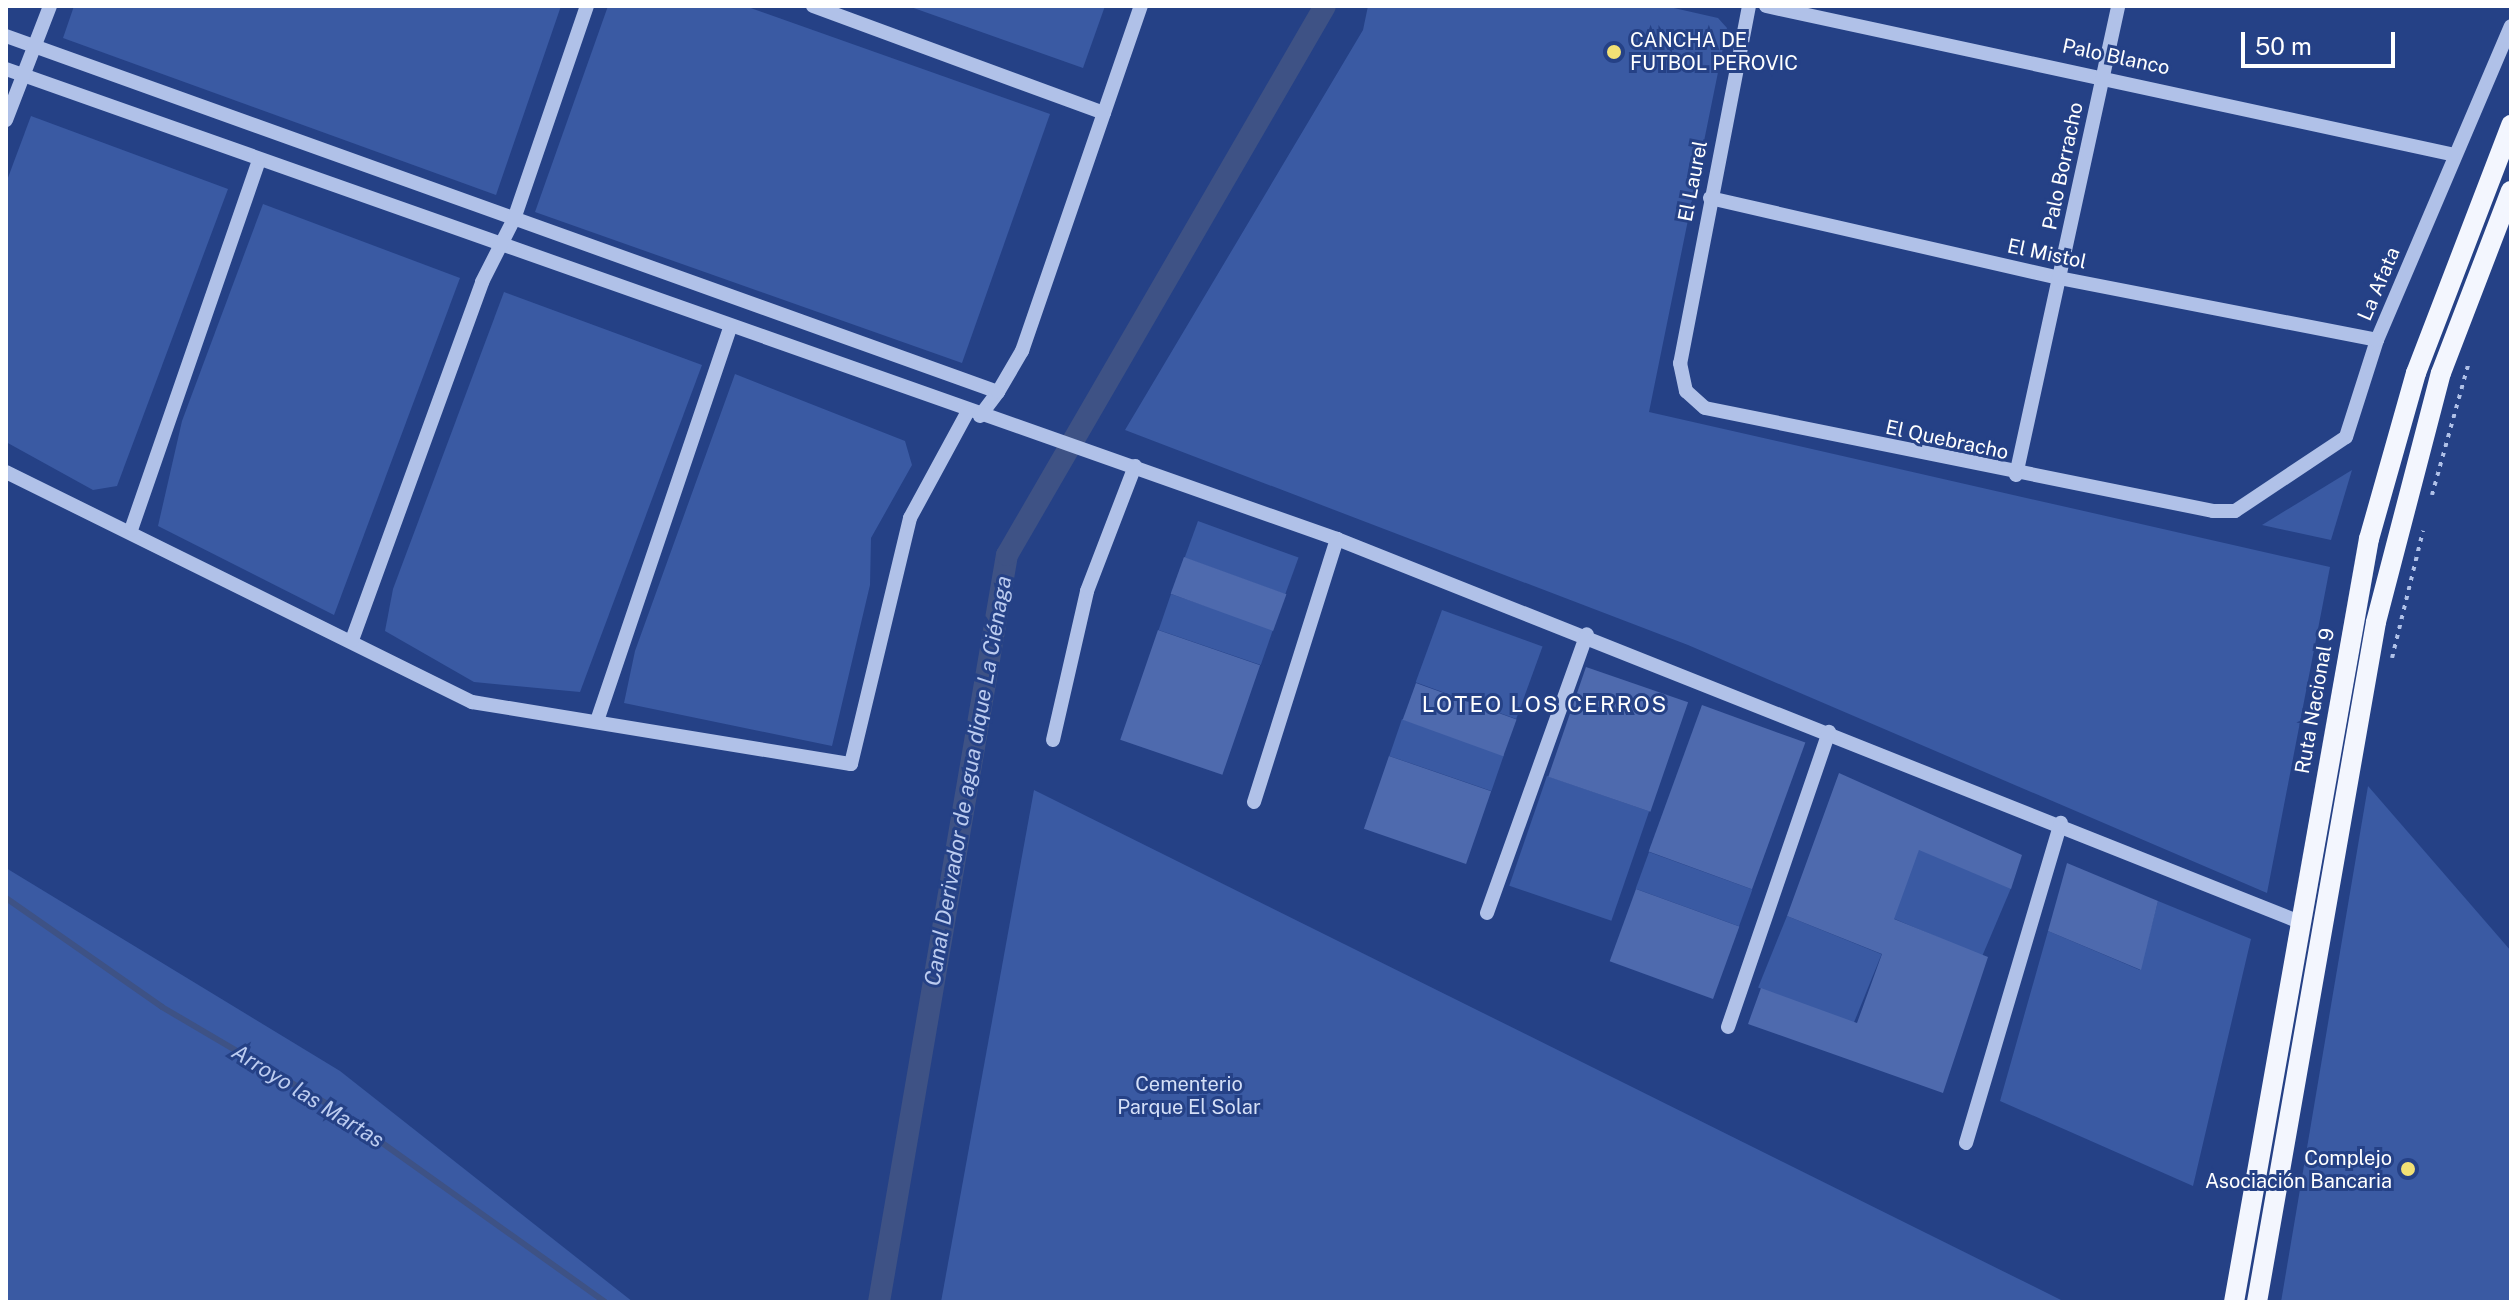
<!DOCTYPE html>
<meta charset="utf-8">
<style>
body{margin:0}
#map{position:relative;width:2517px;height:1308px;overflow:hidden;background:#254186;font-family:"Public Sans",sans-serif}
div>[style]{position:absolute}
[style*='--x']{left:calc(var(--x)*1px);top:calc(var(--y)*1px);width:calc(var(--w)*1px);rotate:calc(var(--a)*1deg)}
.green>*{inset:0;background:#3a5aa3;transform-origin:0 0}
.stream>*{height:6px;margin:-3px;padding:0 3px;transform-origin:3px;border-radius:3px;background:#3e5285}
.canal>*{height:22px;margin:-11px;padding:0 11px;transform-origin:11px;border-radius:11px;background:#3e5285}
.building>*{inset:0;background:#4e6aae;transform-origin:0 0}
.path>*{height:4px;margin-top:-2px;transform-origin:0;background:repeating-linear-gradient(90deg,#b0c1e8 0 4px,transparent 0 10px)}
.minor>*{height:14px;margin:-7px;padding:0 7px;transform-origin:7px;border-radius:7px;background:#b0c1e8}
.major>*{height:20px;margin:-10px;padding:0 10px;transform-origin:10px;border-radius:10px;background:#f3f6fe}
.dots>*{width:22px;height:22px;translate:-50% -50%;box-sizing:border-box;border:4px solid #254186;border-radius:50%}
span{translate:-50% -50%;white-space:nowrap;text-align:center;line-height:1.15;-webkit-text-stroke:6px #254186;paint-order:stroke}
.poi-label{font-size:20px;color:#fff}
.left{translate:0 -50%;text-align:left}
.right{translate:-100% -50%;text-align:right}
.street-label{font-size:20px;color:#fff}
.park-label{font-size:20px;color:#d4dff7}
.neighbourhood-label{font-size:22px;color:#fff;letter-spacing:2px}
.water-label{font-size:22px;color:#bcccf0;font-style:italic}
.frame{position:absolute;inset:0;border:8px solid #fff;pointer-events:none}
.scale{position:absolute;left:2241px;top:32px;width:154px;height:36px;box-sizing:border-box;border:4px solid #fff;border-top:0;padding-left:10px;font-size:24px;line-height:28px;white-space:nowrap;color:#fff;-webkit-text-stroke:6px #254186;paint-order:stroke}
</style>
<div id="map">
<div class="green">
<i style="clip-path:polygon(74px 6px,561px 6px,496px 195px,63px 38px)"></i>
<i style="clip-path:polygon(608px 6px,745px 6px,1050px 114px,962px 363px,535px 212px)"></i>
<i style="clip-path:polygon(908px 6px,1105px 6px,1083px 68px)"></i>
<i style="clip-path:polygon(1368px 6px,1665px 6px,1718px 18px,1727px 28px,1649px 412px,2330px 567px,2267px 893px,1688px 645px,1125px 430px,1363px 30px)"></i>
<i style="clip-path:polygon(31px 116px,228px 189px,117px 486px,93px 490px,6px 442px,6px 183px)"></i>
<i style="clip-path:polygon(263px 204px,460px 278px,334px 615px,158px 526px,182px 421px)"></i>
<i style="clip-path:polygon(504px 292px,702px 365px,580px 692px,474px 682px,385px 631px,393px 589px)"></i>
<i style="clip-path:polygon(735px 374px,905px 441px,912px 465px,871px 538px,870px 585px,832px 746px,624px 703px,635px 651px)"></i>
<i style="clip-path:polygon(2352px 470px,2331px 540px,2262px 525px)"></i>
<i style="left:1198px;top:521px;width:107px;height:39px;rotate:20deg"></i>
<i style="left:1171px;top:594px;width:108px;height:38px;rotate:19deg"></i>
<i style="left:1442px;top:610px;width:107px;height:77px;rotate:20deg"></i>
<i style="left:1402px;top:719px;width:108px;height:39px;rotate:19deg"></i>
<i style="left:1547px;top:776px;width:108px;height:116px;rotate:19deg"></i>
<i style="clip-path:polygon(2368px 786px,2511px 951px,2511px 1302px,2281px 1302px)"></i>
<i style="clip-path:polygon(1034px 790px,2065px 1302px,941px 1302px)"></i>
<i style="left:1919px;top:849px;width:100px;height:74px;rotate:23deg"></i>
<i style="left:1649px;top:852px;width:110px;height:39px;rotate:20deg"></i>
<i style="clip-path:polygon(6px 868px,340px 1071px,633px 1302px,6px 1302px)"></i>
<i style="clip-path:polygon(2158px 901px,2251px 939px,2193px 1186px,2000px 1101px,2048px 931px,2140px 970px)"></i>
<i style="left:1787px;top:916px;width:102px;height:77px;rotate:22deg"></i>
</div>
<div class="stream">
<i style="--x:6;--y:898;--w:190;--a:34.9"></i>
<i style="--x:162;--y:1007;--w:194;--a:30.4"></i>
<i style="--x:329;--y:1105;--w:339;--a:35.5"></i>
</div>
<div class="canal">
<i style="--x:879;--y:1302;--w:758;--a:-80.28"></i>
<i style="--x:1007;--y:555;--w:634;--a:-59.92"></i>
</div>
<div class="building">
<i style="left:1184px;top:557px;width:109px;height:39px;rotate:20deg"></i>
<i style="left:1158px;top:630px;width:108px;height:116px;rotate:19deg"></i>
<i style="left:1586px;top:667px;width:108px;height:116px;rotate:19deg"></i>
<i style="left:1416px;top:683px;width:107px;height:39px;rotate:20deg"></i>
<i style="left:1702px;top:705px;width:110px;height:156px;rotate:20deg"></i>
<i style="left:1389px;top:756px;width:108px;height:77px;rotate:19deg"></i>
<i style="clip-path:polygon(1839px 773px,2022px 855px,2011px 889px,1919px 850px,1894px 919px,1988px 957px,1943px 1093px,1748px 1024px,1761px 988px,1857px 1023px,1882px 954px,1787px 916px)"></i>
<i style="clip-path:polygon(2067px 863px,2158px 901px,2141px 970px,2048px 931px)"></i>
<i style="left:1636px;top:889px;width:110px;height:77px;rotate:20deg"></i>
</div>
<div class="path">
<i style="--x:2432;--y:495;--w:135;--a:-74.5"></i>
<i style="--x:2392;--y:658;--w:131;--a:-76.3"></i>
</div>
<div class="minor">
<i style="--x:813;--y:6;--w:310;--a:20.2"></i>
<i style="--x:1749;--y:6;--w:364;--a:100.9"></i>
<i style="--x:1680;--y:363;--w:29;--a:78"></i>
<i style="--x:1686;--y:391;--w:25;--a:42"></i>
<i style="--x:1705;--y:408;--w:518;--a:11.46"></i>
<i style="--x:2213;--y:511;--w:22;--a:0"></i>
<i style="--x:2235;--y:511;--w:133;--a:-33.7"></i>
<i style="--x:2346;--y:437;--w:102;--a:-72.3"></i>
<i style="--x:2377;--y:340;--w:341;--a:-66.9"></i>
<i style="--x:1766;--y:6;--w:705;--a:12.2"></i>
<i style="--x:6;--y:36;--w:1054;--a:19.74"></i>
<i style="--x:998;--y:392;--w:30;--a:127"></i>
<i style="--x:6;--y:69;--w:1412;--a:19.45"></i>
<i style="--x:1337;--y:539;--w:1036;--a:21.69"></i>
<i style="--x:6;--y:120;--w:122;--a:-68.9"></i>
<i style="--x:1710;--y:198;--w:358;--a:12.9"></i>
<i style="--x:2059;--y:278;--w:324;--a:11"></i>
<i style="--x:998;--y:392;--w:48;--a:-59.7"></i>
<i style="--x:1022;--y:351;--w:365;--a:-71"></i>
<i style="--x:6;--y:472;--w:520;--a:26.27"></i>
<i style="--x:472;--y:702;--w:384;--a:9.3"></i>
<i style="--x:851;--y:764;--w:253;--a:-76.5"></i>
<i style="--x:910;--y:518;--w:122;--a:-61.5"></i>
<i style="--x:2016;--y:475;--w:480;--a:-77.7"></i>
<i style="--x:131;--y:530;--w:392;--a:-70.9"></i>
<i style="--x:352;--y:640;--w:381;--a:-70"></i>
<i style="--x:482;--y:282;--w:71;--a:-63.1"></i>
<i style="--x:514;--y:219;--w:225;--a:-71.1"></i>
<i style="--x:598;--y:718;--w:413;--a:-71.3"></i>
<i style="--x:1053;--y:740;--w:153;--a:-77.1"></i>
<i style="--x:1087;--y:591;--w:134;--a:-69"></i>
<i style="--x:1254;--y:802;--w:276;--a:-72.5"></i>
<i style="--x:1487;--y:913;--w:296;--a:-70.3"></i>
<i style="--x:1728;--y:1027;--w:312;--a:-71.1"></i>
<i style="--x:1966;--y:1143;--w:334;--a:-73.5"></i>
</div>
<div class="major">
<i style="--x:2234;--y:1302;--w:775;--a:-79.97"></i>
<i style="--x:2369;--y:539;--w:173;--a:-74.2"></i>
<i style="--x:2416;--y:373;--w:266;--a:-69"></i>
<i style="--x:2257;--y:1302;--w:690;--a:-80.07"></i>
<i style="--x:2376;--y:622;--w:257;--a:-75.4"></i>
<i style="--x:2441;--y:373;--w:195;--a:-69"></i>
</div>
<div class="dots">
<i style="left:1614px;top:52px;background:#f2e175"></i>
<i style="left:2408px;top:1169px;background:#f2e175"></i>
</div>
<div class="poi-label">
<span class="left" style="left:1630px;top:52px">CANCHA DE<br>FUTBOL PEROVIC</span>
<span class="right" style="left:2392px;top:1170px">Complejo<br>Asociación Bancaria</span>
</div>
<div class="street-label">
<span style="left:2116px;top:57px;rotate:12deg">Palo Blanco</span>
<span style="left:2063px;top:166px;rotate:-78deg">Palo Borracho</span>
<span style="left:1693px;top:181px;rotate:-79deg">El Laurel</span>
<span style="left:2047px;top:254px;rotate:12deg">El Mistol</span>
<span style="left:2379px;top:284px;rotate:-67deg">La Afata</span>
<span style="left:1947px;top:440px;rotate:12deg">El Quebracho</span>
<span style="left:2315px;top:701px;rotate:-80deg">Ruta Nacional 9</span>
</div>
<div class="park-label">
<span style="left:1189px;top:1096px">Cementerio<br>Parque El Solar</span>
</div>
<div class="neighbourhood-label">
<span style="left:1545px;top:705px">LOTEO LOS CERROS</span>
</div>
<div class="water-label">
<span style="left:968px;top:781px;rotate:-80deg">Canal Derivador de agua dique La Ciénaga</span>
<span style="left:308px;top:1096px;rotate:32deg">Arroyo las Martas</span>
</div>
<div class="frame"></div>
<div class="scale">50 m</div>
</div>
